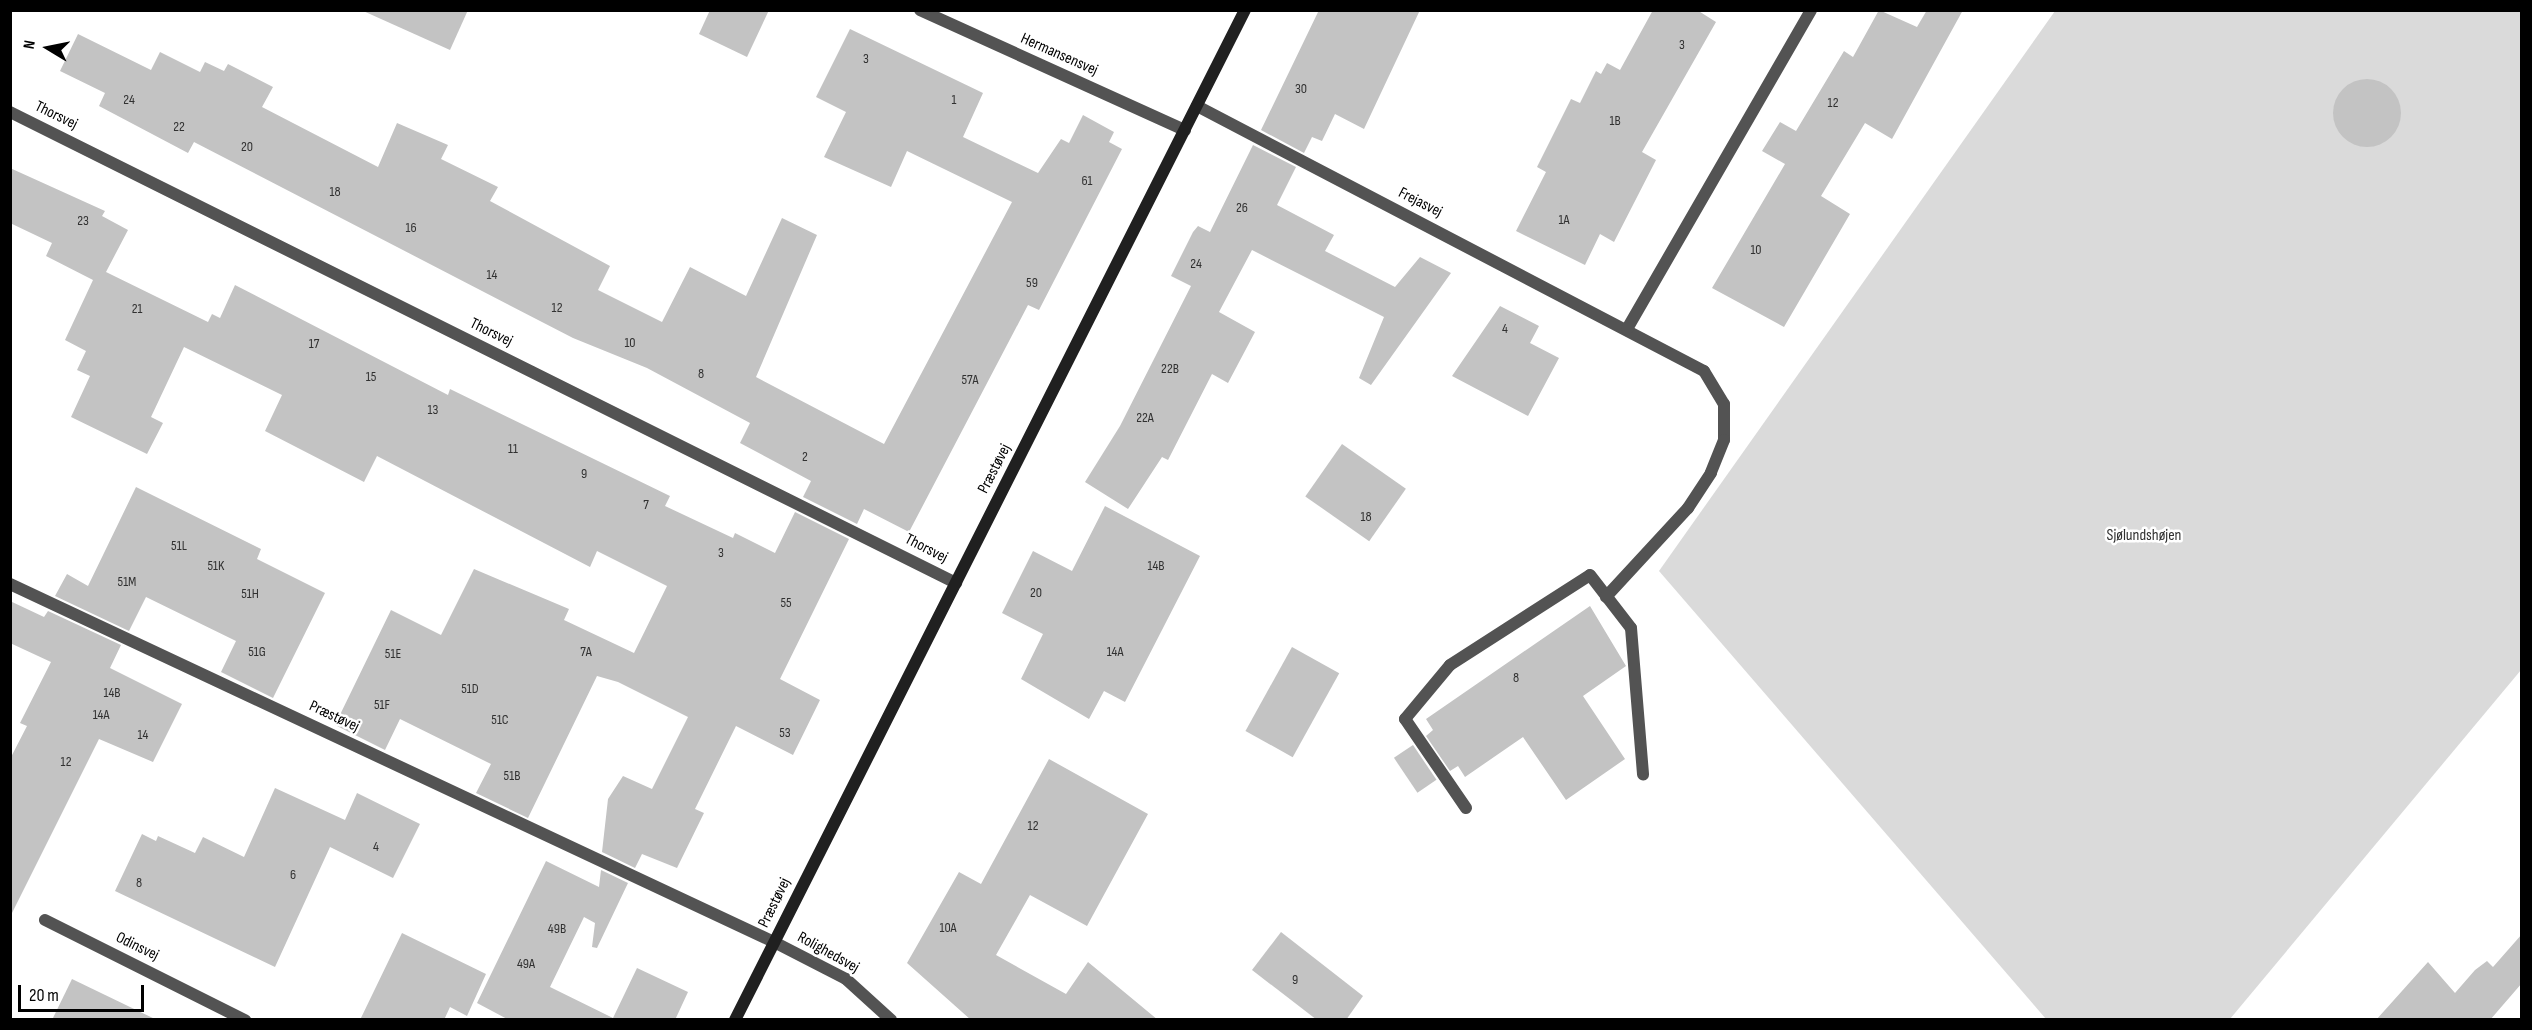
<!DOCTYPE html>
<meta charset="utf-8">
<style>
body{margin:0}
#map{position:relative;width:2532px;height:1030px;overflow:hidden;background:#fff;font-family:"Sofia Sans Condensed",sans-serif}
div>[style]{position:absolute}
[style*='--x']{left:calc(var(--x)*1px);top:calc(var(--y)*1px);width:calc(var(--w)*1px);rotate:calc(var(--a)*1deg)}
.green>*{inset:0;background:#dadada}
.building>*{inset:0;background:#c3c3c3;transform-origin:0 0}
.round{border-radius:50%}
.lane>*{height:12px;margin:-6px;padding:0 6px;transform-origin:6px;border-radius:6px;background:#535353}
.street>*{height:12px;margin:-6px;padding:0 6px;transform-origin:6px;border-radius:6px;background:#535353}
.secondary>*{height:12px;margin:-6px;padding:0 6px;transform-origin:6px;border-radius:6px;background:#202020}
span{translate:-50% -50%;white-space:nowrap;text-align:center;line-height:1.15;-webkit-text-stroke:5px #fff;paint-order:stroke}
.number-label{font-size:14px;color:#313131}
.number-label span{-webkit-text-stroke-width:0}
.street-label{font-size:16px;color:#000}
.park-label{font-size:16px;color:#313131}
.frame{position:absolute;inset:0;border:12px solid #000;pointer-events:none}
.north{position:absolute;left:18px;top:18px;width:60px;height:60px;-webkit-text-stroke:4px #fff;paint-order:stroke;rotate:280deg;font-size:16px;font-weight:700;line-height:24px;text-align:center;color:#000}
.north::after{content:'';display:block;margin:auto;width:21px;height:27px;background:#000;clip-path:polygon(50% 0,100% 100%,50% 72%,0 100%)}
.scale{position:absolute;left:18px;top:985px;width:126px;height:27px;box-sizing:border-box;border:3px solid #000;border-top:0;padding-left:8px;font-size:18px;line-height:21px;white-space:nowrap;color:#000;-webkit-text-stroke:4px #fff;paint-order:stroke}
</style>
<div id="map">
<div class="green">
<i style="clip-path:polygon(2055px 11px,2521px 11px,2521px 670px,2230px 1019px,2046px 1019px,1659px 571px)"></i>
</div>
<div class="building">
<i style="clip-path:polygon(361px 10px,468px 10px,450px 50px)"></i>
<i style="clip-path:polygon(710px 10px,769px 10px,747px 57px,699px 34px)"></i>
<i style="clip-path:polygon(1319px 10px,1420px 10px,1364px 129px,1335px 114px,1322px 141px,1312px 137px,1304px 153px,1261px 130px)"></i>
<i style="clip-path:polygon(1653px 10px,1697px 10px,1716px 22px,1642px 152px,1656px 160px,1614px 242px,1600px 234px,1585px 265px,1516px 231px,1546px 172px,1537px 167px,1571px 99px,1580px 103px,1596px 71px,1601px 74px,1607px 63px,1620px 70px)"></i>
<i style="clip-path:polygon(1879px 10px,1917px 27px,1927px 10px,1963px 10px,1892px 139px,1865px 123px,1821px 196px,1850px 214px,1784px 327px,1712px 288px,1785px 164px,1762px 151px,1780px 122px,1796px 131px,1844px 51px,1853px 57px)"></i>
<i style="clip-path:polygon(850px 29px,983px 93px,963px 137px,1038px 173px,1061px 139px,1069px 143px,1083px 115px,1114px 132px,1109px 142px,1122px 149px,1039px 310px,1028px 305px,909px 532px,864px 509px,857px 524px,803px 497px,811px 481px,740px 443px,750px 423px,647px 368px,573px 338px,194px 142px,188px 153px,99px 106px,105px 93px,60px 71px,78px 34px,151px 70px,160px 52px,200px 72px,205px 62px,224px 71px,228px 64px,273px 87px,262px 107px,378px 167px,397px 123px,448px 145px,441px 159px,498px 187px,490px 201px,610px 266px,598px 290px,662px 322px,690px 267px,746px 296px,782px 218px,817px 235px,756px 377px,884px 444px,1012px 202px,907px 151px,891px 187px,824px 157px,846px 112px,816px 97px)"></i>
<i class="round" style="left:2333px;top:79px;width:68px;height:68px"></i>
<i style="clip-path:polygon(1253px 145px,1296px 167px,1277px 205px,1334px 235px,1325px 251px,1395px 287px,1420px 257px,1451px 273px,1371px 385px,1359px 378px,1384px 317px,1252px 250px,1219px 312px,1255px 332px,1228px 383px,1212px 374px,1168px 460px,1162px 457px,1128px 509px,1085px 482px,1120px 426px,1191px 286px,1171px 276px,1193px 232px,1198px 226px,1210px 232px)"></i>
<i style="clip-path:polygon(10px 168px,105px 211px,102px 216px,128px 230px,106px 272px,208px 322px,212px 314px,220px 318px,235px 285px,448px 395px,450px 389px,670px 496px,665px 506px,733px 538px,735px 533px,775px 553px,795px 512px,849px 539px,780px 679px,820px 700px,793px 755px,736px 726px,695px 809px,704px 813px,677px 868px,642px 854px,635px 868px,602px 852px,608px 799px,623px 776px,652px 789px,688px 717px,618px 682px,597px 676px,528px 818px,476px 793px,491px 764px,400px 719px,385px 750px,335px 725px,391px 610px,441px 635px,474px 569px,569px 609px,564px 620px,634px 653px,667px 586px,597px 551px,590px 567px,377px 456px,364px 482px,265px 431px,282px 395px,184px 347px,151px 417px,163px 423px,147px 454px,71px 417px,90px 376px,77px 370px,86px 351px,65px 340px,93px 280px,46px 256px,52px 243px,10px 223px)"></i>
<i style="clip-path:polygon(1500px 306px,1539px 326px,1530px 343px,1559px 358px,1528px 416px,1452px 376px)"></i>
<i style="left:1342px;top:444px;width:78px;height:64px;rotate:35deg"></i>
<i style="clip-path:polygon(136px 487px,261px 549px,257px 559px,325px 593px,273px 698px,221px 672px,236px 641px,146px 597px,129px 631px,55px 596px,67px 574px,88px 586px)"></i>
<i style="clip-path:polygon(1105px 506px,1200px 556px,1125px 702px,1104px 691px,1089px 719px,1021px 679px,1043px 634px,1002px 613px,1033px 551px,1072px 571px)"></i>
<i style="clip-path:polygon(10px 601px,44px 617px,48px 611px,121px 645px,110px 668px,182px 704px,153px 762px,99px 739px,10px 917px,10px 759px,27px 726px,20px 723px,51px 662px,10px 643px)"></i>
<i style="clip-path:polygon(1590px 606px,1626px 666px,1583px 696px,1625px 759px,1566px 800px,1523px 737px,1465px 777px,1458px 766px,1450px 771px,1426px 736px,1433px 730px,1426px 719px)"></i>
<i style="left:1292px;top:647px;width:54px;height:96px;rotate:29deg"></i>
<i style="left:1413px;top:745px;width:42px;height:23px;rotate:56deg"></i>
<i style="clip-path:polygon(1049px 759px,1148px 814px,1087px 926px,1030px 895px,996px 955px,1066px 994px,1088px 962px,1158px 1020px,971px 1020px,907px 963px,959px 872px,981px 884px)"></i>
<i style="clip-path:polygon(275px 788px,345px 820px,357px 793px,420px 824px,393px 878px,330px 847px,275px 967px,115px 891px,142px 834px,156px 841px,158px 836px,195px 853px,203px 837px,244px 857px)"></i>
<i style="clip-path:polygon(546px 861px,599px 887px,601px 870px,628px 883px,597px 948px,592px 947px,595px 923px,584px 917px,550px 987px,613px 1018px,637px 968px,688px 992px,675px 1020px,509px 1020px,477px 1003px)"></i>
<i style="clip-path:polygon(1281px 932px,1363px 996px,1346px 1020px,1317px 1020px,1252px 970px)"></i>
<i style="clip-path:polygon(402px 933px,486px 974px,467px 1016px,450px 1007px,444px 1020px,360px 1020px)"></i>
<i style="clip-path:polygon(2522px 934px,2522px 983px,2490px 1020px,2376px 1020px,2428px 962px,2455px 993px,2475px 970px,2487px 961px,2493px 967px)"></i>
<i style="clip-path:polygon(72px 979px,157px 1020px,52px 1020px)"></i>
</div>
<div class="lane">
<i style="--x:1466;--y:808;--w:108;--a:-124.4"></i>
<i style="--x:1405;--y:719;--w:70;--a:-50.2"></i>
<i style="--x:1450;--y:665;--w:166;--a:-32.7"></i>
<i style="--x:1590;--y:575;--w:67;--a:52.3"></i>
<i style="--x:1631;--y:628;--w:147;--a:85.3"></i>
</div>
<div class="street">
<i style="--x:920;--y:10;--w:291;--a:24.4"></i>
<i style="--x:1197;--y:106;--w:572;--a:27.6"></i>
<i style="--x:1704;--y:371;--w:39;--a:59"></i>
<i style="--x:1724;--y:404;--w:36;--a:90"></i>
<i style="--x:1724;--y:440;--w:35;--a:112"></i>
<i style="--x:1711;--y:473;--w:42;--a:123.3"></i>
<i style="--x:1688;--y:508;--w:121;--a:132.7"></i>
<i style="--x:10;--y:112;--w:1057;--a:26.47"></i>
<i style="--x:1627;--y:329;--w:368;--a:-60"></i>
<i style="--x:10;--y:584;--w:844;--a:25.11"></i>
<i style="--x:774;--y:942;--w:81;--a:27.2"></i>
<i style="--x:846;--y:979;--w:61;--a:42.3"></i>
<i style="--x:45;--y:920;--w:224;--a:26.6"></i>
</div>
<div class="secondary">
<i style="--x:735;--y:1020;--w:1131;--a:-63.21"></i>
</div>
<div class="number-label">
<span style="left:1682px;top:45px">3</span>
<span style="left:866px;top:59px">3</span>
<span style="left:1301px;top:89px">30</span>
<span style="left:129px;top:100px">24</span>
<span style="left:954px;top:100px">1</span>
<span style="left:1833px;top:103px">12</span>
<span style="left:1615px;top:121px">1B</span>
<span style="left:179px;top:127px">22</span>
<span style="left:247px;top:147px">20</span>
<span style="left:1087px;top:181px">61</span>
<span style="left:335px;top:192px">18</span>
<span style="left:1242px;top:208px">26</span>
<span style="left:1564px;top:220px">1A</span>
<span style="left:83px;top:221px">23</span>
<span style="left:411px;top:228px">16</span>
<span style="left:1756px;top:250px">10</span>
<span style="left:1196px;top:264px">24</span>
<span style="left:492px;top:275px">14</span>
<span style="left:1032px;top:283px">59</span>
<span style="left:557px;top:308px">12</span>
<span style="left:137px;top:309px">21</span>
<span style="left:1505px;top:329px">4</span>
<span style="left:630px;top:343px">10</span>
<span style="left:314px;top:344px">17</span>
<span style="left:1170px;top:369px">22B</span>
<span style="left:701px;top:374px">8</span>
<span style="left:371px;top:377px">15</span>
<span style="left:970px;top:380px">57A</span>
<span style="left:433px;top:410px">13</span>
<span style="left:1145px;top:418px">22A</span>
<span style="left:513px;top:449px">11</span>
<span style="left:805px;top:457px">2</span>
<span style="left:584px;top:474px">9</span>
<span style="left:646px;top:505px">7</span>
<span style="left:1366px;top:517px">18</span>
<span style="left:179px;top:546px">51L</span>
<span style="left:721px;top:553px">3</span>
<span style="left:216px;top:566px">51K</span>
<span style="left:1156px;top:566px">14B</span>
<span style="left:127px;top:582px">51M</span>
<span style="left:1036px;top:593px">20</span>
<span style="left:250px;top:594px">51H</span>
<span style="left:786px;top:603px">55</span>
<span style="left:257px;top:652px">51G</span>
<span style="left:586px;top:652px">7A</span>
<span style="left:1115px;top:652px">14A</span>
<span style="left:393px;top:654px">51E</span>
<span style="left:1516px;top:678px">8</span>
<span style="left:470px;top:689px">51D</span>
<span style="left:112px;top:693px">14B</span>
<span style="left:382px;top:705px">51F</span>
<span style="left:101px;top:715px">14A</span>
<span style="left:500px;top:720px">51C</span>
<span style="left:785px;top:733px">53</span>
<span style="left:143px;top:735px">14</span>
<span style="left:66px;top:762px">12</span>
<span style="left:512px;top:776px">51B</span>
<span style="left:1033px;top:826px">12</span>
<span style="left:376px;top:847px">4</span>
<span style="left:293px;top:875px">6</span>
<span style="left:139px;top:883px">8</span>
<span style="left:948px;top:928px">10A</span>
<span style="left:557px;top:929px">49B</span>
<span style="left:526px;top:964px">49A</span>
<span style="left:1295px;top:980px">9</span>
</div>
<div class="street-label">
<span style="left:1059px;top:55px;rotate:24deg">Hermansensvej</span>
<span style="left:56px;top:116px;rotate:26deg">Thorsvej</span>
<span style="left:1420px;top:203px;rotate:27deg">Frejasvej</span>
<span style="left:491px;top:333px;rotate:26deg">Thorsvej</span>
<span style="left:995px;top:469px;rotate:-63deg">Præstøvej</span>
<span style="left:926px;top:549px;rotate:27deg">Thorsvej</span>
<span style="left:334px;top:717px;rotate:25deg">Præstøvej</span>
<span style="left:775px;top:903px;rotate:-64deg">Præstøvej</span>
<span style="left:137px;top:947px;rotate:26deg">Odinsvej</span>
<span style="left:828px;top:953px;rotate:29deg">Rolighedsvej</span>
</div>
<div class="park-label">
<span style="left:2144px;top:536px">Sjølundshøjen</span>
</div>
<div class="frame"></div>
<div class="north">N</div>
<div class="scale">20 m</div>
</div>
